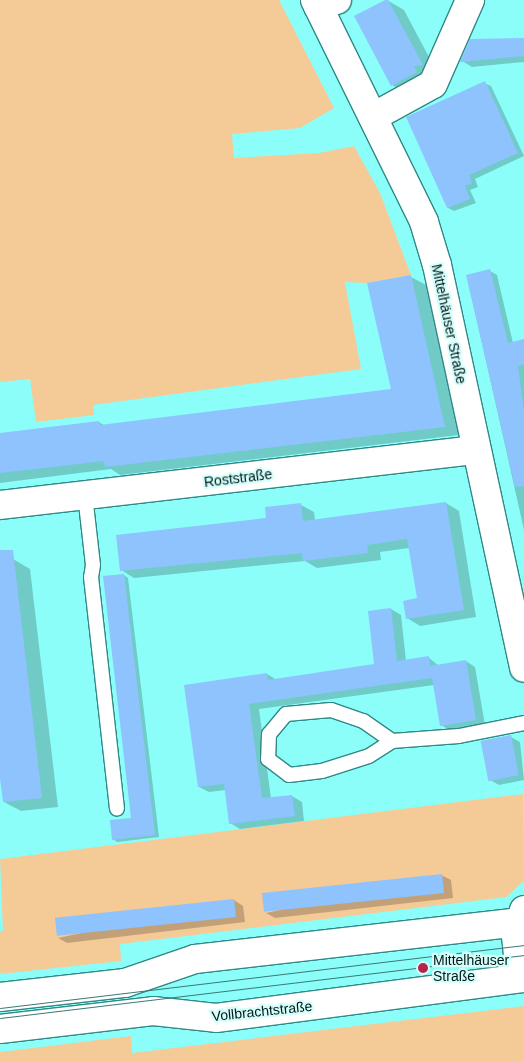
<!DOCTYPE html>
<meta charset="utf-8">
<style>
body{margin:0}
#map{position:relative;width:524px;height:1062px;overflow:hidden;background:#8cfef9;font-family:Helvetica,sans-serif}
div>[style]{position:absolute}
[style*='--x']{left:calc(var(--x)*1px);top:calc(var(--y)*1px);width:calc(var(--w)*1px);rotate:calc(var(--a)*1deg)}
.green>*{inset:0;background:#f4ca97}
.shadow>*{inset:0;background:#0003}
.building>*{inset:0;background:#8ec3fe;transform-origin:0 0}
.roads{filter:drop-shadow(1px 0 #2f8986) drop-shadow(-1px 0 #2f8986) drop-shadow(0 1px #2f8986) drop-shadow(0 -1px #2f8986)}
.service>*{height:14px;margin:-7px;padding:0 7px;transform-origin:7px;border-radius:7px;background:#fff}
.minor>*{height:28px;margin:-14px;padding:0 14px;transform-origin:14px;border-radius:14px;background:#fff}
.secondary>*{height:28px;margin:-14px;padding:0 14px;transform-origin:14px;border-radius:14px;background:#fff}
.tram>*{height:1px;margin:-0.5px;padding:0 0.5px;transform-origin:0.5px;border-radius:0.5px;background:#3b7976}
.dots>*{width:14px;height:14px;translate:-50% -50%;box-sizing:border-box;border:2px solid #d5fefb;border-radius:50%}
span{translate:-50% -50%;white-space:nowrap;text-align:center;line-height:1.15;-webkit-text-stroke:4.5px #d5fefb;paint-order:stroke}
.street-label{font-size:14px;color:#011918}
.poi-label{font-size:14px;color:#011918}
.left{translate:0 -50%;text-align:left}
</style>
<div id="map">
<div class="green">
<i style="clip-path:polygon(0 0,279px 0,334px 108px,300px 128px,232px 134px,234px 158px,319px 153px,354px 146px,380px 193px,411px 275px,367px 283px,345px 282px,361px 369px,93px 405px,94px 415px,36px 422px,30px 379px,0 382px)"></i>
<i style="clip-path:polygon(523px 794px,524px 881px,506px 897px,120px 944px,121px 961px,0 974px,0 931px,3px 931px,0 859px)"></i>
<i style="clip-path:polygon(524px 1006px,524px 1062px,0 1062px,0 1052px,131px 1036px,132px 1053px)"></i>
</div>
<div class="shadow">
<i style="clip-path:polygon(387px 0,404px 10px,438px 74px,408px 94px,392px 85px)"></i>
<i style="clip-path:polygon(524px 39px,524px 62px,472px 67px,462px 61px)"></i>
<i style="clip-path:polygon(484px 83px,491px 86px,524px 156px,475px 179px,478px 187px,470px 190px,476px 203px,454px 211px,448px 208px)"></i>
<i style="clip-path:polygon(490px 271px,497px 275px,513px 343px,524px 341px,524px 530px,467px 276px)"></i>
<i style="clip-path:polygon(411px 277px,426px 285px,459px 435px,120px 475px,111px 469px,0 483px,0 434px,99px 422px,105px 426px,393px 390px)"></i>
<i style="clip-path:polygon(446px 503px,459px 511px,476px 617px,420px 626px,407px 618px,418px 599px,409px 548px,380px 552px,381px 560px,317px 568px,305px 561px,134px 578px,121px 570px,301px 505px,314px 512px,315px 520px)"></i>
<i style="clip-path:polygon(13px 559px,30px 569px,58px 807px,21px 811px,4px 802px,0 766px,0 561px)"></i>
<i style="clip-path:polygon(124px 575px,128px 578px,159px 837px,117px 842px,113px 839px,133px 819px)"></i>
<i style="clip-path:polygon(391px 609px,401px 615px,406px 661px,428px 657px,439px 666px,466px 661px,475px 667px,485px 725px,451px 731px,441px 725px,434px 685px,259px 709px,271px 798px,292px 796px,302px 802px,304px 821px,240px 829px,230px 823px,226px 790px,209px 792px,199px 787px,267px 674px,277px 680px,375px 665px,370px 612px)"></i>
<i style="clip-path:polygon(511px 737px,520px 742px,524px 780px,499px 785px,490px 780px)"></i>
<i style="clip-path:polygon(441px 875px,451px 880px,453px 898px,275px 918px,266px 913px)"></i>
<i style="clip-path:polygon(234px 900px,243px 906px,245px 922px,67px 943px,58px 938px)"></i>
</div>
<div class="building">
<i style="clip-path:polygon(385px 0,388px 0,423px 65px,414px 66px,417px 72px,391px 86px,354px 16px)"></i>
<i style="clip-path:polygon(524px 38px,524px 56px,460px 62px,470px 39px)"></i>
<i style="clip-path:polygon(485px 81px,518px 153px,469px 175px,472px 183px,465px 186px,470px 199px,447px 208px,406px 117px)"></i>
<i style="clip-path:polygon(490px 269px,508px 343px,524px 339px,524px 364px,518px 366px,524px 412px,524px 486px,515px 487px,466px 275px)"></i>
<i style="clip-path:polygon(411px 275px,445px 427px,105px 467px,104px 461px,0 473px,0 433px,99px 421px,100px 425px,391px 389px,367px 283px)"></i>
<i style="clip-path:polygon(446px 502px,464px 610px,406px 619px,403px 601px,417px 598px,407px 539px,367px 545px,368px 553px,320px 559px,303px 561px,302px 553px,120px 571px,116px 535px,266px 518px,265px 507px,301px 503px,303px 521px)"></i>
<i style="clip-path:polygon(0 550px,13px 550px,42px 798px,3px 802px,0 778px)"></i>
<i style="clip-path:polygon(124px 574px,155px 835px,112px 840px,110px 820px,131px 818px,103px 576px)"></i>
<i style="clip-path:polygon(391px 608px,397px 661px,429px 656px,430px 666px,466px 660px,476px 720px,440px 726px,432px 678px,249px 704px,262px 798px,292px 795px,295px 816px,229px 824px,224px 784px,198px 787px,184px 685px,267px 673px,268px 680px,374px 664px,368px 611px)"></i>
<i style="left:511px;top:735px;width:41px;height:31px;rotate:79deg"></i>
<i style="left:442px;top:874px;width:19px;height:181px;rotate:84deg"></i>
<i style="left:234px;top:899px;width:18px;height:180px;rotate:84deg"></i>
</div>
<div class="roads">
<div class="service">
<i style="--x:85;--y:495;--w:70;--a:83.5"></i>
<i style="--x:93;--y:565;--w:12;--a:99"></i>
<i style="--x:91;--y:577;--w:233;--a:83.6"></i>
<i style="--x:392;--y:741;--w:35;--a:-145"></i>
<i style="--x:363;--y:721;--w:34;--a:-161"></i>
<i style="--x:331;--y:710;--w:45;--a:174.9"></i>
<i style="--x:286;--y:714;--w:26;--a:130"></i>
<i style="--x:269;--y:734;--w:25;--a:92"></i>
<i style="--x:268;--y:759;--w:26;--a:37"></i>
<i style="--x:289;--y:775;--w:33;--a:-7"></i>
<i style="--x:322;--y:771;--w:49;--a:-17.7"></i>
<i style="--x:369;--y:756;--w:27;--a:-33"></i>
<i style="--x:392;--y:741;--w:67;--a:-4.3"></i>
<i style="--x:459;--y:736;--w:66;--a:-11.3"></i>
</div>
<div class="minor">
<i style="--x:318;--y:6;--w:20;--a:-18"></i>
<i style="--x:373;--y:117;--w:68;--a:-28.8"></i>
<i style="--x:433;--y:84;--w:92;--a:-66.2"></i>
<i style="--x:0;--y:505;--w:478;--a:-6.6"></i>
<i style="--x:0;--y:997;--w:126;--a:-6.4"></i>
<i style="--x:125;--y:983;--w:74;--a:-18.9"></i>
<i style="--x:195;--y:959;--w:326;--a:-6.5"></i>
<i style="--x:0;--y:1029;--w:154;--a:-6.7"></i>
<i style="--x:153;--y:1011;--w:63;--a:6.3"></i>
<i style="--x:216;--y:1018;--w:311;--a:-7.4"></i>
</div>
<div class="secondary">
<i style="--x:315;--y:0;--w:247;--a:63.8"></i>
<i style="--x:424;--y:222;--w:45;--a:73.2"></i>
<i style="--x:437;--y:265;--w:412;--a:77.8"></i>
<i style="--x:524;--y:910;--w:27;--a:107"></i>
<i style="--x:516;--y:936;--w:20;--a:84"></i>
<i style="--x:518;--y:956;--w:13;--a:63"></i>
</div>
</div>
<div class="tram">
<i style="--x:0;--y:1008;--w:528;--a:-6.86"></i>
<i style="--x:0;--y:1018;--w:528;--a:-6.86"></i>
</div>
<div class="dots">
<i style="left:423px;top:968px;background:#b6244b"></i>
</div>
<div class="street-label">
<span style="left:449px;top:324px;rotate:78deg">Mittelhäuser Straße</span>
<span style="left:238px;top:478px;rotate:-7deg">Roststraße</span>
<span style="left:262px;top:1011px;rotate:-6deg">Vollbrachtstraße</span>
</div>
<div class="poi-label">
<span class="left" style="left:433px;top:968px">Mittelhäuser<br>Straße</span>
</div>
</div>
